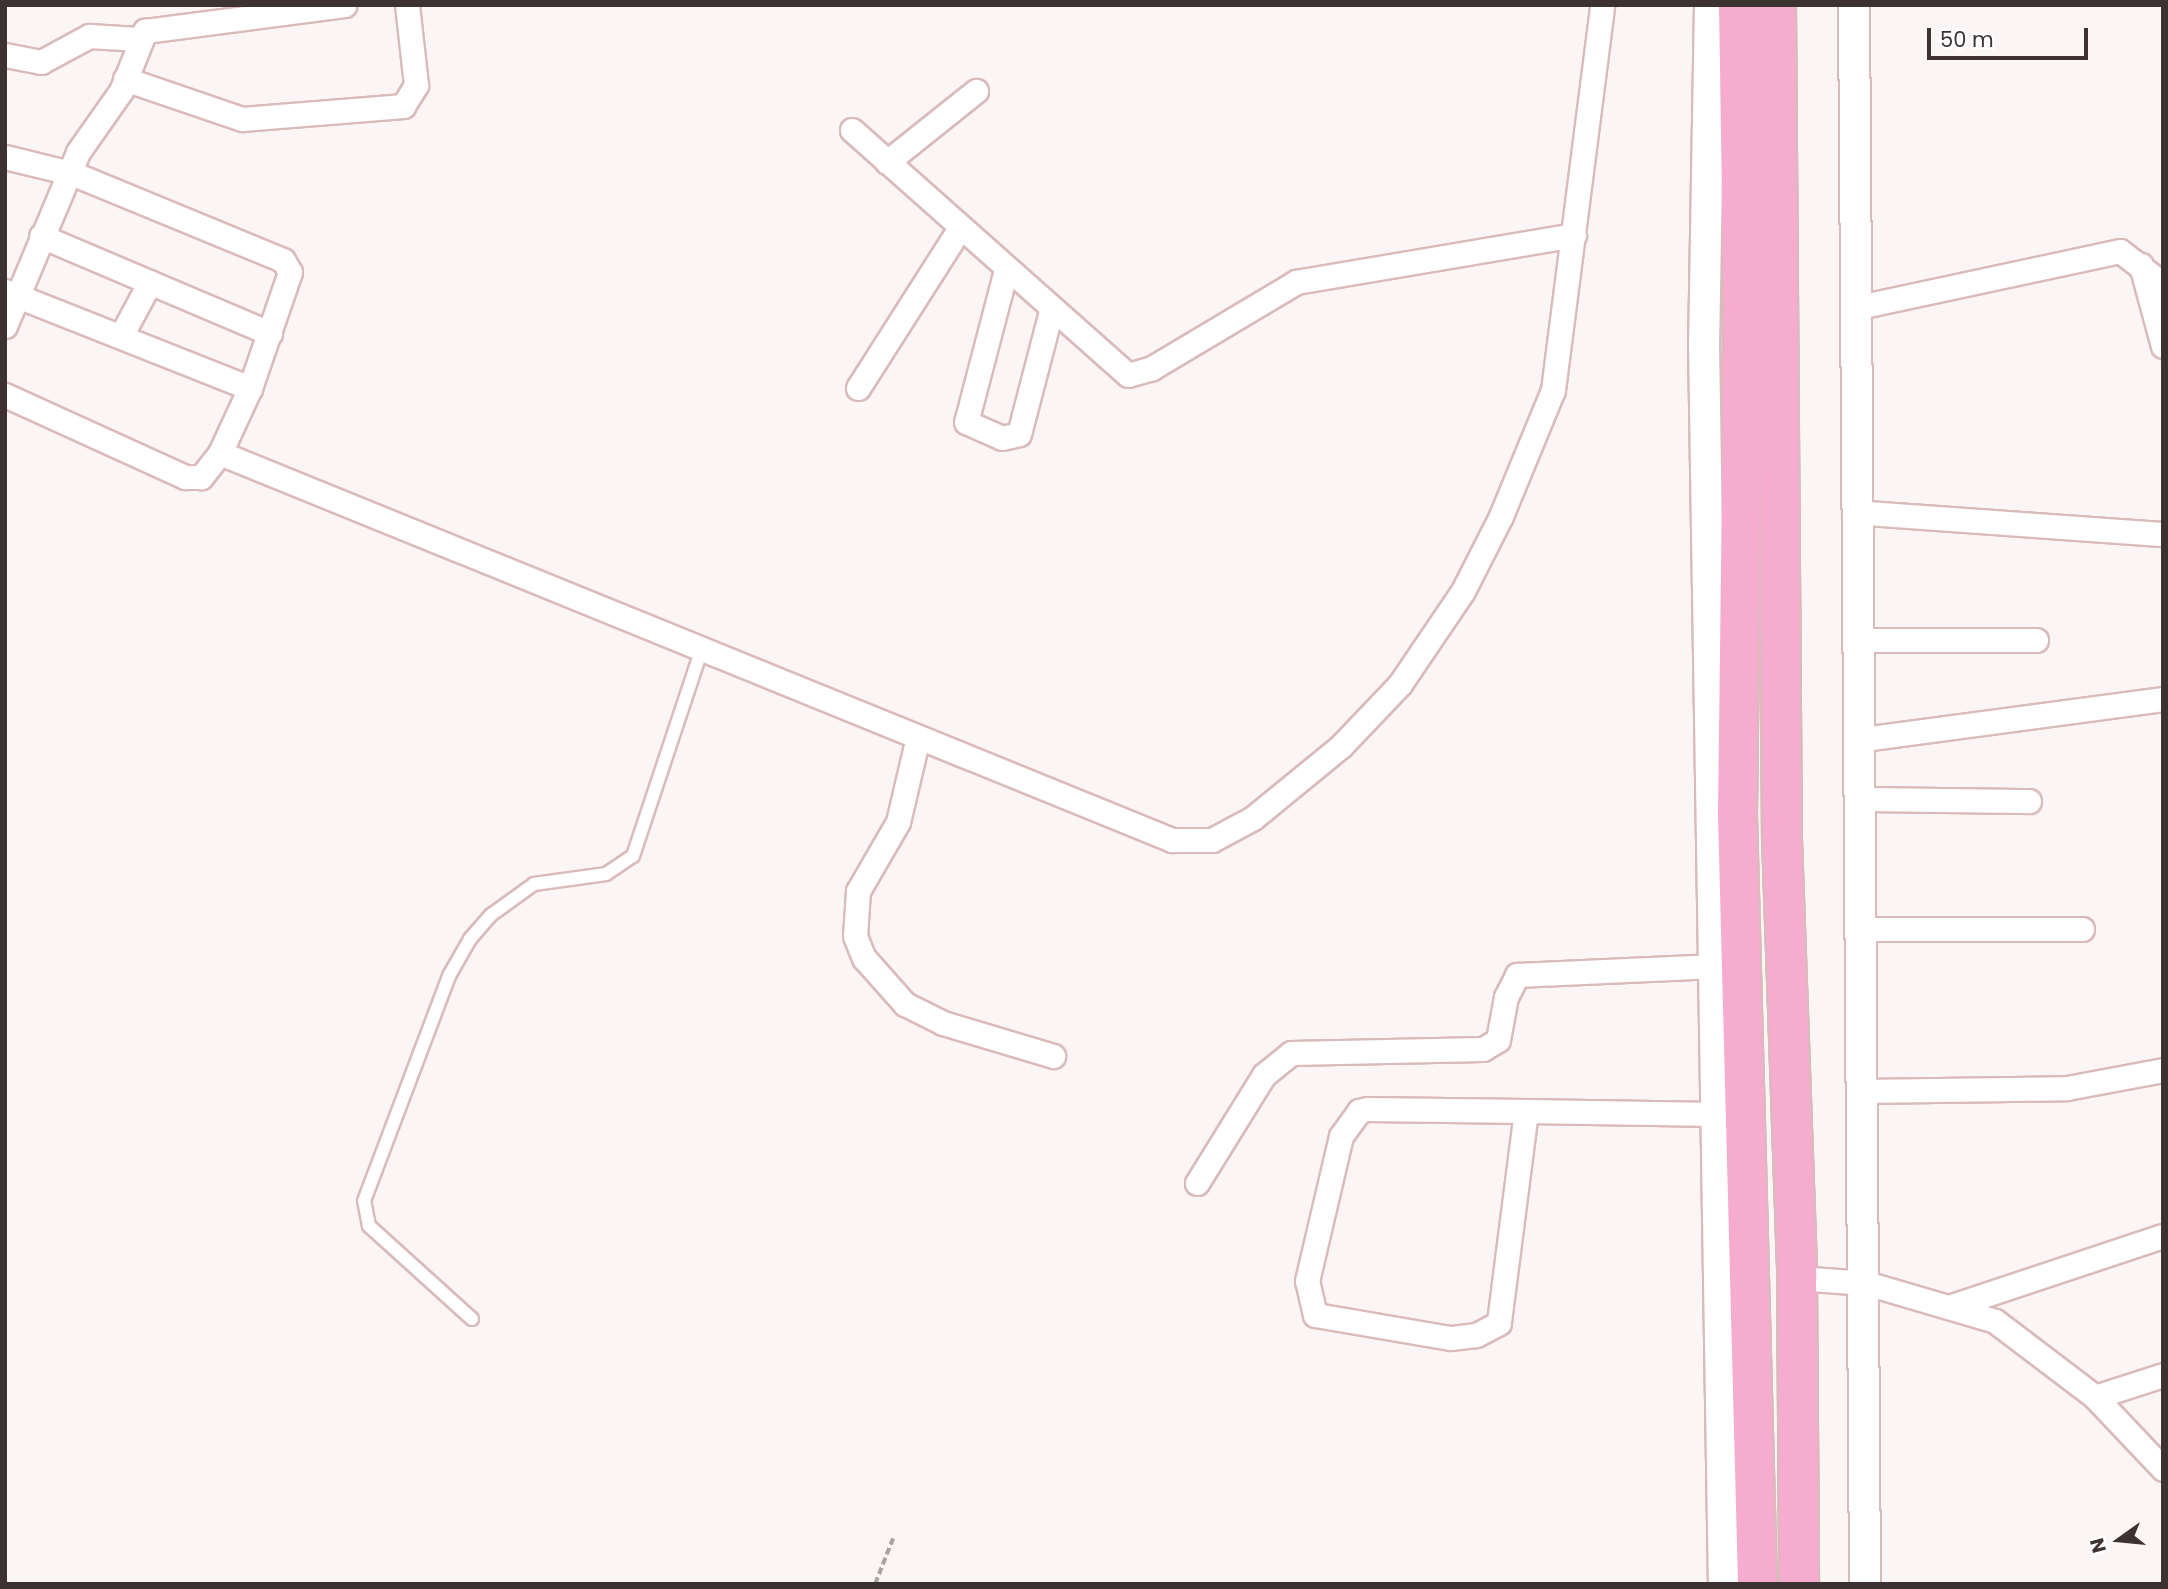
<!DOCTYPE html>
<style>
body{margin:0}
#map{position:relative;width:2168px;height:1589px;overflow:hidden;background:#fcf5f5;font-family:Poppins,sans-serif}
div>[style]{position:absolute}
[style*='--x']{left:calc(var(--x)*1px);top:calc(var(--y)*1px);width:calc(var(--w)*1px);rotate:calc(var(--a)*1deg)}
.path>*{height:3.5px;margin-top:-1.75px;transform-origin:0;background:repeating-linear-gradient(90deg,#aba2a2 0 7px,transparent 0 10.5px)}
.roads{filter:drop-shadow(2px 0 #dabbbb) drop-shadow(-2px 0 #dabbbb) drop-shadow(0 2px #dabbbb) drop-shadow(0 -2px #dabbbb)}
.service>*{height:12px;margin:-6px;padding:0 6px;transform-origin:6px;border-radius:6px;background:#fff}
.minor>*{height:23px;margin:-11.5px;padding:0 11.5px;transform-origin:11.5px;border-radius:11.5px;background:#fff}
.tertiary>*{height:30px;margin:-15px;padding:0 15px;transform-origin:15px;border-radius:15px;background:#fff}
.trunk>*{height:38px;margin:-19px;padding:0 19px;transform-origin:19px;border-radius:19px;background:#f6acce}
span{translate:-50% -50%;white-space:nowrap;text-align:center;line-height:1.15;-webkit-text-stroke:6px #fff;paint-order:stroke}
.frame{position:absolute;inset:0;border:7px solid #3d3131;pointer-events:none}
.north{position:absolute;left:2084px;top:1505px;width:70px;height:70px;-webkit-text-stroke:5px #fff;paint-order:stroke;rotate:255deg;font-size:19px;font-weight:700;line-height:28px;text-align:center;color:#3d3131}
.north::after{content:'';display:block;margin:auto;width:24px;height:32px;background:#3d3131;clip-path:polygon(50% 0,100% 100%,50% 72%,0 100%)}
.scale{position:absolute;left:1927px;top:28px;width:161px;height:32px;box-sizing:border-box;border:4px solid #3d3131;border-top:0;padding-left:9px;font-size:21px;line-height:24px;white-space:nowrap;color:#3d3131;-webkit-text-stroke:5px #fff;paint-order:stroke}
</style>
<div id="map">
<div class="path">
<i style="--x:875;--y:1584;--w:49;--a:-68.6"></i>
</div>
<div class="roads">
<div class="service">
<i style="--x:472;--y:1319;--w:139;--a:-137.9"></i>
<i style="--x:369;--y:1226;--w:25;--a:-101"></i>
<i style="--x:364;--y:1201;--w:241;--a:-69.3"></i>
<i style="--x:449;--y:976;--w:43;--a:-60.4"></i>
<i style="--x:470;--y:939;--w:32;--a:-49"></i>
<i style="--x:491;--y:915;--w:53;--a:-35.8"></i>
<i style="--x:534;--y:884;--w:73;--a:-7.9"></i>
<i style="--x:606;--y:874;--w:32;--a:-34"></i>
<i style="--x:633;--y:856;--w:218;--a:-71.6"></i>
</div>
<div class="minor">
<i style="--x:5;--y:55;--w:37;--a:11"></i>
<i style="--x:41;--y:62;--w:55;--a:-28.4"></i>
<i style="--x:89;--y:36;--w:50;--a:3.4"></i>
<i style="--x:125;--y:79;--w:124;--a:18.9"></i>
<i style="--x:242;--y:119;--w:162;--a:-4.6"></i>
<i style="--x:403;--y:106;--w:25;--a:-58"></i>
<i style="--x:416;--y:85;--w:81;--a:-96.4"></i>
<i style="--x:852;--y:130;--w:369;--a:41.6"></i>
<i style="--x:1128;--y:375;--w:25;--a:-16"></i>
<i style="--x:1152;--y:368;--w:168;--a:-30.8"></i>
<i style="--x:1296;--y:282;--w:282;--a:-9.6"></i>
<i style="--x:5;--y:157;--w:71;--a:13.8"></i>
<i style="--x:74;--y:174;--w:226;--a:22.4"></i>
<i style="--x:283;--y:260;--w:14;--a:60"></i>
<i style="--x:290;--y:272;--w:123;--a:109"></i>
<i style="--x:250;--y:388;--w:72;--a:114.8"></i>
<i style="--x:220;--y:453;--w:31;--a:128"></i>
<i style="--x:201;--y:477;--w:16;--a:180"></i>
<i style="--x:185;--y:477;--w:198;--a:-155.5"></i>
<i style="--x:887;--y:162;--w:114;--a:-38.6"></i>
<i style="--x:41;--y:236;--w:249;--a:23"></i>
<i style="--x:2141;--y:265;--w:84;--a:74.8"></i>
<i style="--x:1006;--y:270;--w:157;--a:104.7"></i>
<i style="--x:966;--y:422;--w:39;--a:24"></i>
<i style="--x:1002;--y:438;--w:17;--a:-13"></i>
<i style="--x:1019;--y:434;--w:127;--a:-75.4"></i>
<i style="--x:5;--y:291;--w:264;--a:21.6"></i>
<i style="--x:1854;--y:308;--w:272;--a:-12.1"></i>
<i style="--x:2120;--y:251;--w:54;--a:37.5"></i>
<i style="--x:5;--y:326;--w:189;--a:-67.2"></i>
<i style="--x:78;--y:152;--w:75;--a:-54.8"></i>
<i style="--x:121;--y:91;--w:65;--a:-68.2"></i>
<i style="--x:145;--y:31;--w:201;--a:-7.4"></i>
<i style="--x:121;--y:336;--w:61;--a:-61.8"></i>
<i style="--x:858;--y:388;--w:190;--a:-57.5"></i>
<i style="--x:220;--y:453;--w:1028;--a:22.12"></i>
<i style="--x:1172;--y:840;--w:40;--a:0"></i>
<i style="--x:1212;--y:840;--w:47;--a:-28.2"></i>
<i style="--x:1253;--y:818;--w:114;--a:-39.3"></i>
<i style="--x:1341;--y:746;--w:86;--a:-46.4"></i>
<i style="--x:1400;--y:684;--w:112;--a:-55.9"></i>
<i style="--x:1463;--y:591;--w:84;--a:-63.1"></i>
<i style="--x:1501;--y:516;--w:136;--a:-67.6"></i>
<i style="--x:1553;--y:390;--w:388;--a:-82.7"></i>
<i style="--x:1854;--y:512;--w:310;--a:4.1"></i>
<i style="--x:1854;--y:640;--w:182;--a:0"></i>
<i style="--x:918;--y:737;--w:87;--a:103.2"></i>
<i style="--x:898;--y:822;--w:80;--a:120.1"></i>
<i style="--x:858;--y:891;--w:45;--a:93.8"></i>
<i style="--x:855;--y:936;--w:24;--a:68"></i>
<i style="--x:864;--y:958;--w:62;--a:48.3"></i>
<i style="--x:905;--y:1004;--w:42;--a:26.6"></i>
<i style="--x:943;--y:1023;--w:115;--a:16.7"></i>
<i style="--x:1856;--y:740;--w:310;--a:-7.6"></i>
<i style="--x:1857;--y:799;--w:172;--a:0.7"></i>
<i style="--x:1859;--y:929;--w:223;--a:0"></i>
<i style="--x:1862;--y:1091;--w:205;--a:-0.8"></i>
<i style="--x:2067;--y:1088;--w:98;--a:-10.6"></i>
<i style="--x:1526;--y:1111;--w:214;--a:97.3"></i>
<i style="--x:1499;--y:1323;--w:26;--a:152"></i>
<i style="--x:1476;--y:1335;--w:26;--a:173"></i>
<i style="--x:1450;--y:1338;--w:137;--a:-170.3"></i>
<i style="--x:1315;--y:1315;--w:35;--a:-103"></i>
<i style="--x:1307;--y:1281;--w:149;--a:-76.8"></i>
<i style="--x:1341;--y:1136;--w:31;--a:-54"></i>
<i style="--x:1359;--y:1111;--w:8;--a:-14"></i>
<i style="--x:1367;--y:1109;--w:159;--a:0.7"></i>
<i style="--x:1526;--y:1111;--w:190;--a:0.9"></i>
<i style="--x:1197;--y:1183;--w:127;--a:-58.2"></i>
<i style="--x:1264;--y:1075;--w:35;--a:-39"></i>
<i style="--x:1291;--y:1053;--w:192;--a:-1.2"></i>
<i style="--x:1483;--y:1049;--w:17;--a:-31"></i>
<i style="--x:1498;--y:1040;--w:44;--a:-79.5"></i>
<i style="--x:1506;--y:997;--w:25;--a:-63"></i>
<i style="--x:1517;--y:975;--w:199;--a:-2.6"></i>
<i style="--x:1797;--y:1278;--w:69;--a:4.1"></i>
<i style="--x:1866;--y:1283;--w:134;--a:16.4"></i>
<i style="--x:1995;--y:1321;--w:126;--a:37.2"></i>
<i style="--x:2095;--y:1397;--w:99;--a:46.6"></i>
<i style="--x:1949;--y:1307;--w:225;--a:-18.4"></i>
<i style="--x:2095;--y:1397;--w:71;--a:-17.9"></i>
</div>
<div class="tertiary">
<i style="--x:1710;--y:5;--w:339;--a:91"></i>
<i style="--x:1704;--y:344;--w:1240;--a:89.08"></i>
<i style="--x:1854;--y:5;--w:1579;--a:89.6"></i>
</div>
<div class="trunk">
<i style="--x:1738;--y:5;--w:320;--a:89.1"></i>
<i style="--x:1743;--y:325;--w:489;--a:90.7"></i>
<i style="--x:1737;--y:814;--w:770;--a:88.51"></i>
<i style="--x:1776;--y:5;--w:834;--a:89.59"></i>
<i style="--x:1782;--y:839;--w:439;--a:88"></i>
<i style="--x:1797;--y:1278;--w:306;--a:89.6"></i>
</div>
</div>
<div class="frame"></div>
<div class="north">N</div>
<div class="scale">50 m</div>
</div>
